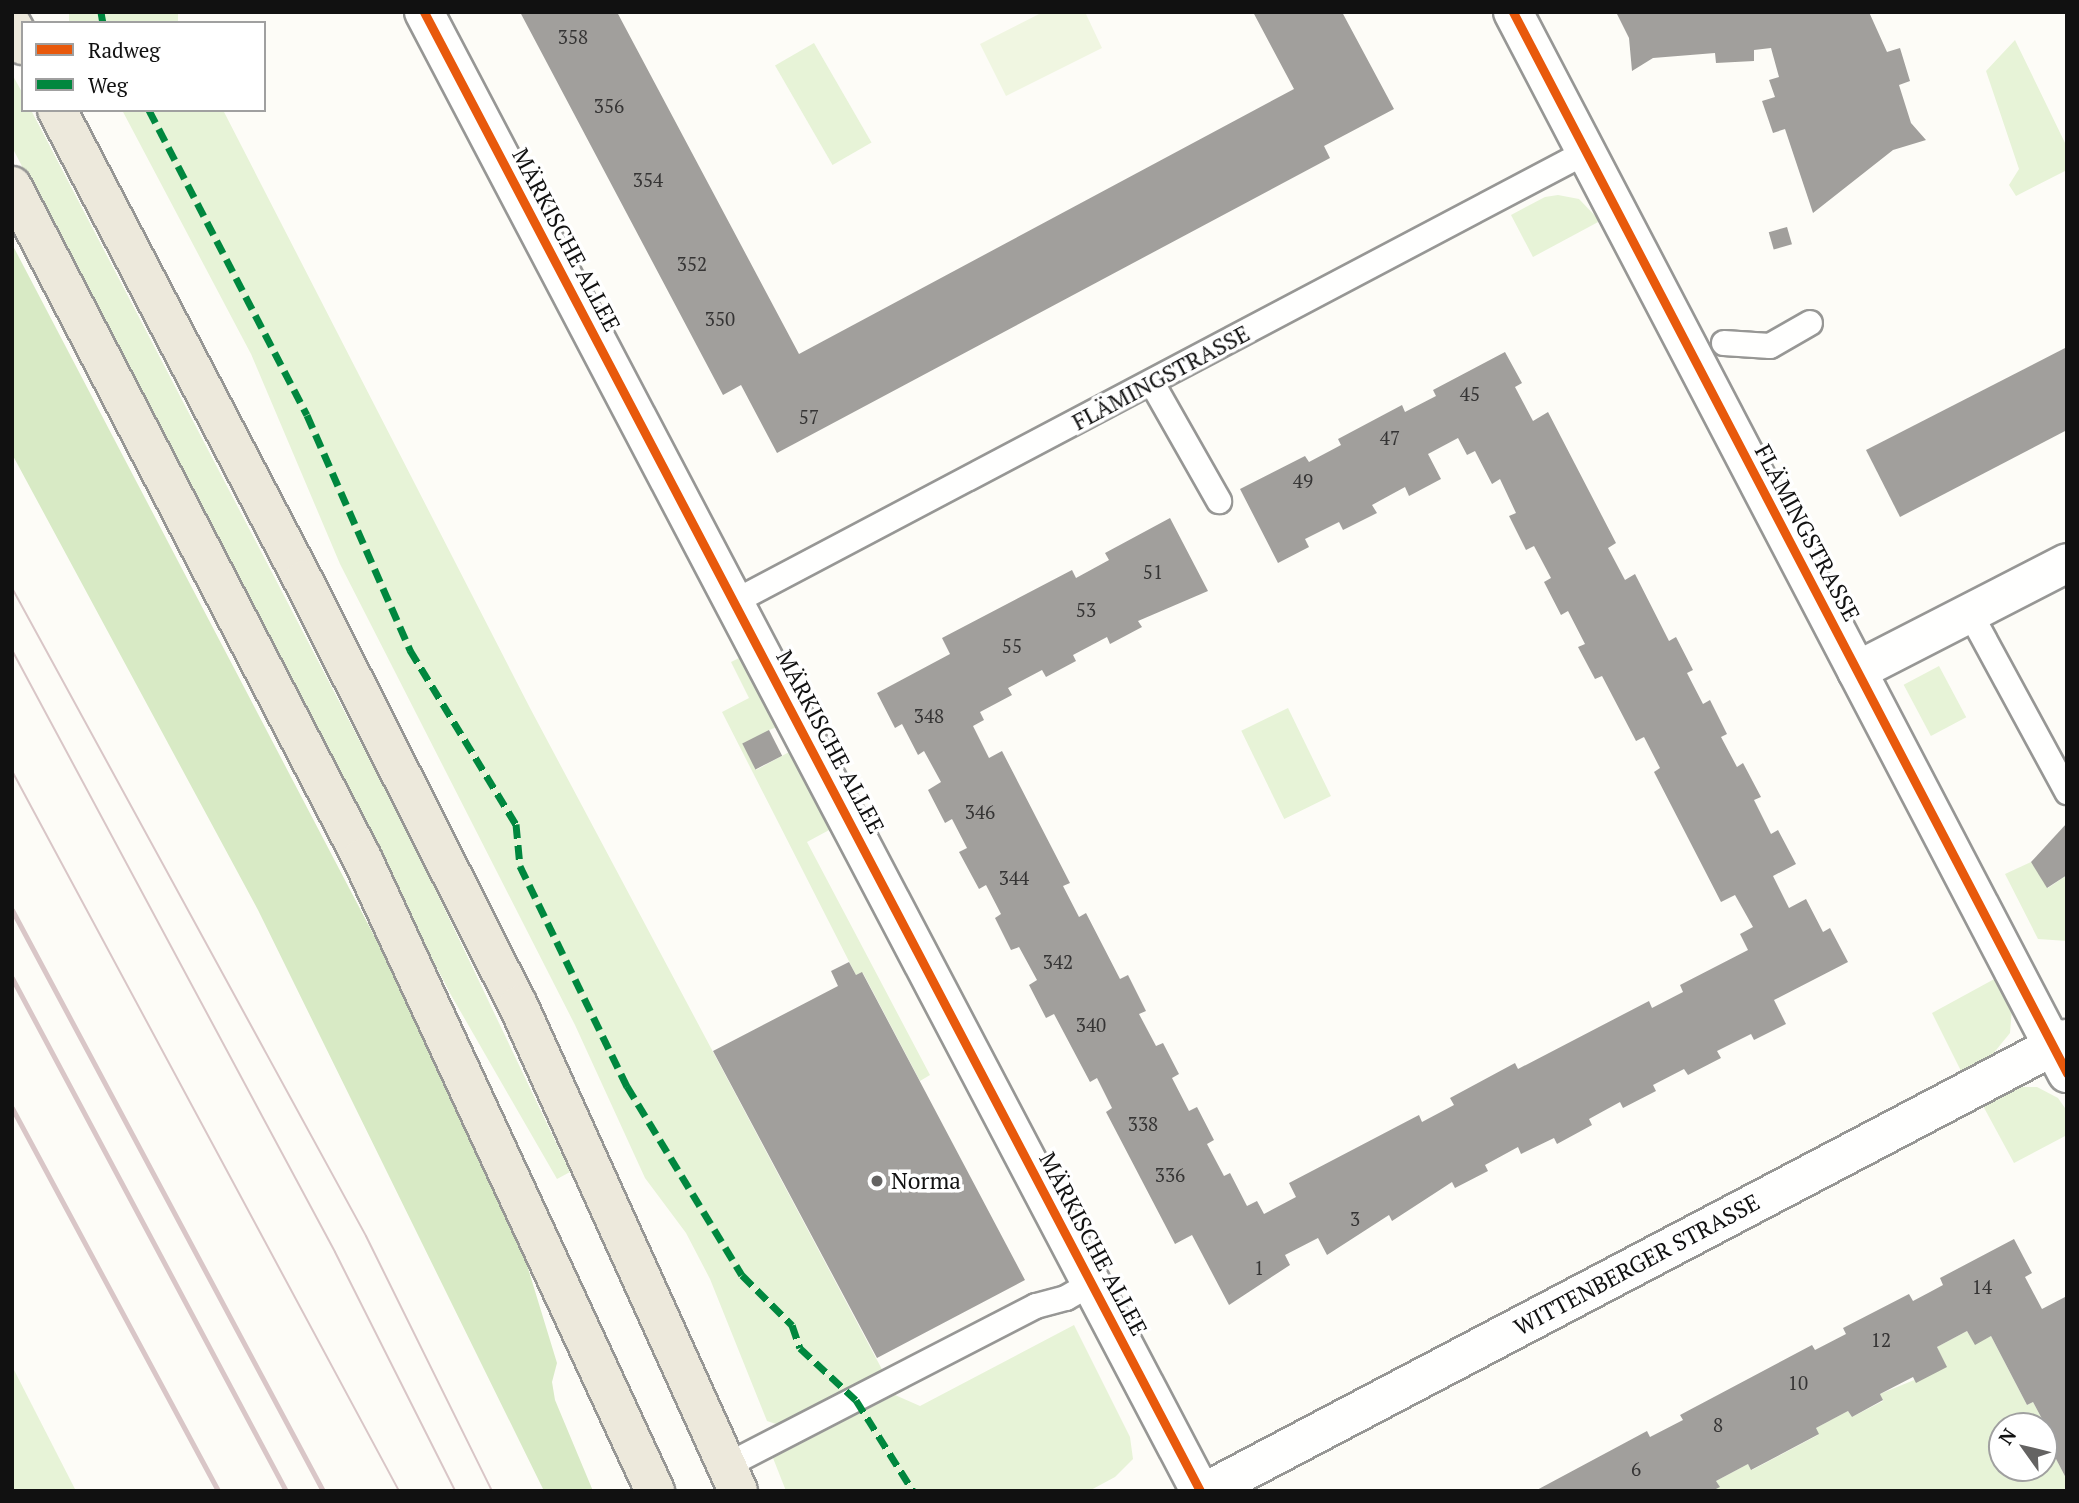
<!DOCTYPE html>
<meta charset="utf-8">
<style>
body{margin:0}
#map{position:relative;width:2079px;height:1503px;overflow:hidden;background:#fdfcf7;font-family:"PT Serif",serif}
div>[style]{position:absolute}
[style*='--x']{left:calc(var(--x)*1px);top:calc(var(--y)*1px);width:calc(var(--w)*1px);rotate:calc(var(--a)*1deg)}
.green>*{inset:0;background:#e7f3d7;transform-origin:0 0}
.forest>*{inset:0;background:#d8eac5}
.pitch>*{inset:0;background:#f0f6e1}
.building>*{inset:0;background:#a19f9c;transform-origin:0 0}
.roads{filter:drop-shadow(2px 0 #979795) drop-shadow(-2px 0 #979795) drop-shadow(0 2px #979795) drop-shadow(0 -2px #979795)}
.lane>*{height:24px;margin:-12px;padding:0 12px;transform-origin:12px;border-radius:12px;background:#fffffe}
.street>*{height:38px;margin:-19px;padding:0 19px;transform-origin:19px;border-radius:19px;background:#fffffe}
.primary>*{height:38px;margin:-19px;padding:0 19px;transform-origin:19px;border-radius:19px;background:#ede9dc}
.tram>*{height:2px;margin:-1px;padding:0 1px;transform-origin:1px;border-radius:1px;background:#d9c6c7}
.rail>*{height:5px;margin:-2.5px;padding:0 2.5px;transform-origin:2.5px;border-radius:2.5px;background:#d9c6c7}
.quiet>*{height:7px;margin-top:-3.5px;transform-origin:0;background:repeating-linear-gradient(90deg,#00873e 0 14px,transparent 0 21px)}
.cycleway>*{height:9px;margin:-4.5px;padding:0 4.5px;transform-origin:4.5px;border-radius:4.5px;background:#e8590c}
.dots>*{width:19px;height:19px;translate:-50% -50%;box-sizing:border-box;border:4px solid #fff;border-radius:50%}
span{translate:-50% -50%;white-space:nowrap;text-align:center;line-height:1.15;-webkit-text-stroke:7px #fff;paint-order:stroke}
.number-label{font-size:19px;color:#353434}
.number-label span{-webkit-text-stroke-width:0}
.street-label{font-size:23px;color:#111}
.poi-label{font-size:23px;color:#111}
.left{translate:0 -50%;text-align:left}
.frame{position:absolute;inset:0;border:14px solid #111;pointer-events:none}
.legend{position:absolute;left:21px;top:21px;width:245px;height:91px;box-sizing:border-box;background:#fff;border:2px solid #a0a0a0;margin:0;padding:9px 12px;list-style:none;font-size:21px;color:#111}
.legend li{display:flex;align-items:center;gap:14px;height:35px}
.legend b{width:35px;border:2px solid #a0a0a0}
.north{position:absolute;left:1988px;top:1412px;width:70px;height:70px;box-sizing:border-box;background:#fff;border:2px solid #a0a0a0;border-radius:50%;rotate:304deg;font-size:19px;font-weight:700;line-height:28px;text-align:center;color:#111}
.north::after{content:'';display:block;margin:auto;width:24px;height:32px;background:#646362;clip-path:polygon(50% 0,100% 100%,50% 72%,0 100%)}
</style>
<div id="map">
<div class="green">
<i style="left:69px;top:12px;width:109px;height:13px"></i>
<i style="clip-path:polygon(2015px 40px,2067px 147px,2067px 170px,2016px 196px,2009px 185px,2019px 169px,1986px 71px)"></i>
<i style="left:814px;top:43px;width:115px;height:45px;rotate:60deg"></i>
<i style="clip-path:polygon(12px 74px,23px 94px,23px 110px,31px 110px,417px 851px,570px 1172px,557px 1179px,451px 995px,12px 147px)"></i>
<i style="clip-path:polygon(122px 110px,223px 110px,530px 708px,885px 1375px,785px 1427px,767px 1421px,710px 1279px,686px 1233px,645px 1178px,575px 1025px,340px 564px,251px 354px)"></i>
<i style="clip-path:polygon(1558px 195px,1579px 199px,1600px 221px,1533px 257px,1511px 215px,1545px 197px)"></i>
<i style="clip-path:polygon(739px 658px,777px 727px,769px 730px,756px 770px,791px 751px,831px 829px,807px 842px,930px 1075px,920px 1081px,863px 973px,856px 975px,722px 712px,749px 698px,731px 662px)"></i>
<i style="left:1939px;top:666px;width:58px;height:40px;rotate:62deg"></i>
<i style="left:1288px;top:708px;width:98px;height:52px;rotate:64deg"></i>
<i style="clip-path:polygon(2031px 862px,2048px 888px,2067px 875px,2067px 941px,2038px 939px,2005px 874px)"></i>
<i style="clip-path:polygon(1998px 977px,2012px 1008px,2010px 1033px,1992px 1055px,1961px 1071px,1932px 1013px)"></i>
<i style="clip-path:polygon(2021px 1087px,2037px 1087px,2058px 1098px,2067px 1111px,2067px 1135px,2014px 1163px,1982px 1104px)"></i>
<i style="clip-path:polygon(1074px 1325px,1130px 1437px,1133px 1459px,1115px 1477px,1089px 1491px,786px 1491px,773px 1458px,895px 1395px,920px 1406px)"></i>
<i style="clip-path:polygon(1967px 1331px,1975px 1344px,1991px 1336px,2027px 1405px,2033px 1402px,2049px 1432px,2044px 1434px,2044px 1426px,2002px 1426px,2002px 1468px,2044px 1468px,2044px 1436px,2067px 1480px,2067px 1491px,1712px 1491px,1719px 1487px,1716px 1481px,1748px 1464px,1752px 1470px,1818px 1435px,1816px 1428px,1848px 1411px,1852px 1417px,1883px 1401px,1880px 1394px,1946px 1367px,1937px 1347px)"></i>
<i style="clip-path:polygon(12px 1366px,76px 1491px,12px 1491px)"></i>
</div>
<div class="forest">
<i style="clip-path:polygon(12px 244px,380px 947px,520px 1242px,557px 1363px,552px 1382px,555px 1400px,593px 1491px,544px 1491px,258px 910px,12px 454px)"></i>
</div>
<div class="pitch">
<i style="clip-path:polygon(1043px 12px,1085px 12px,1102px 48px,1006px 96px,980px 44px)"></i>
</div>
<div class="building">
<i style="clip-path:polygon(520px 12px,617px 12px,799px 354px,1294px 89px,1253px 12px,1342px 12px,1394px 109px,1324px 146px,1330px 158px,777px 453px,741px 385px,723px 395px)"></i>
<i style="clip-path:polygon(1616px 12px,1869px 12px,1887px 52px,1900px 48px,1910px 81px,1899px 85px,1911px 123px,1926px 140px,1893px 150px,1813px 213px,1785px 129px,1773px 133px,1762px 101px,1775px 97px,1769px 80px,1779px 77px,1771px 48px,1754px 50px,1754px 61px,1716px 63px,1715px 53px,1653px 58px,1632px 71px,1629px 38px)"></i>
<i style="left:1787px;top:227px;width:18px;height:19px;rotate:74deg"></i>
<i style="clip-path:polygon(2067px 347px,2067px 430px,1900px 517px,1866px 450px)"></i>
<i style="clip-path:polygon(1505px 352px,1522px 383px,1515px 387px,1533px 421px,1548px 412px,1616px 543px,1608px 548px,1625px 580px,1635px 574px,1669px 641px,1676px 637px,1693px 670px,1687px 673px,1703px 704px,1710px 700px,1727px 734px,1721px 737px,1737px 767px,1743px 763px,1761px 797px,1754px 800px,1771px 834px,1778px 830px,1796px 864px,1773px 876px,1789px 908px,1806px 899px,1823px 932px,1830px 928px,1848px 962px,1774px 1000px,1786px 1024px,1754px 1040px,1751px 1034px,1717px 1051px,1721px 1058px,1688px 1075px,1684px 1069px,1653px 1085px,1656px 1091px,1623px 1108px,1620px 1102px,1589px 1119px,1592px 1125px,1557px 1144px,1554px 1138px,1521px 1154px,1518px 1147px,1485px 1165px,1488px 1171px,1455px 1188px,1452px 1182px,1392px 1221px,1389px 1215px,1327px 1255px,1318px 1238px,1285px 1255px,1290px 1265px,1229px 1305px,1192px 1235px,1175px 1244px,1106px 1112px,1112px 1108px,1097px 1078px,1090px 1082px,1054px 1014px,1046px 1018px,1029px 985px,1037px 980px,1019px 947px,1011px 950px,995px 918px,1001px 914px,986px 885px,979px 889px,959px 852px,967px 848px,952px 819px,945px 823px,928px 790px,941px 782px,924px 751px,918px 755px,902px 724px,895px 728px,877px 693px,950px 654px,942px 638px,1072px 570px,1076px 578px,1109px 560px,1105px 553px,1170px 518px,1208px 591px,1138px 621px,1142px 627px,1110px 644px,1107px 637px,1073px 655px,1076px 661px,1046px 677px,1042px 670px,1008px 688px,1012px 695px,980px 712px,984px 720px,973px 726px,989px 758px,1002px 751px,1070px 883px,1063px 886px,1079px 917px,1086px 913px,1120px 979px,1128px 975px,1146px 1011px,1139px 1014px,1156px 1046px,1163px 1043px,1179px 1074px,1172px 1078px,1189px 1111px,1197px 1107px,1214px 1140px,1207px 1144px,1224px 1176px,1230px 1173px,1247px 1206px,1257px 1201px,1264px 1214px,1296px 1197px,1289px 1183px,1419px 1115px,1422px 1122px,1454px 1105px,1450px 1098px,1515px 1063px,1518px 1069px,1649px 1001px,1652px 1008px,1683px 992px,1680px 985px,1748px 950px,1740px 934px,1753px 927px,1735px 895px,1721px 902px,1654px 772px,1660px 768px,1644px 737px,1636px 741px,1602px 676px,1595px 679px,1578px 647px,1585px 644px,1568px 611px,1561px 615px,1544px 582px,1551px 578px,1534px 546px,1526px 550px,1509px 516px,1516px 513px,1500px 479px,1492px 484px,1475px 451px,1467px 455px,1458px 438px,1428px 454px,1441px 479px,1409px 496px,1405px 487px,1372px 505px,1377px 513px,1343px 530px,1339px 522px,1305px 539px,1309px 547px,1278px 563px,1240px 489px,1305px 456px,1309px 462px,1341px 445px,1338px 439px,1402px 405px,1405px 412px,1436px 396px,1433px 390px)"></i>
<i style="left:769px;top:730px;width:29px;height:30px;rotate:63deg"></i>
<i style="clip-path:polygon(2067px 823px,2067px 875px,2047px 888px,2031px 862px)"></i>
<i style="clip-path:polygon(849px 962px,856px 975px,862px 972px,1025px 1280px,877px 1358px,713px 1051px,838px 986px,831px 971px)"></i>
<i style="clip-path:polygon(2014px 1239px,2032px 1273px,2025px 1277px,2042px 1309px,2065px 1297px,2067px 1301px,2067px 1480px,2044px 1436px,2049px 1432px,2033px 1402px,2027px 1405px,1991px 1336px,1975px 1345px,1967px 1331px,1937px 1347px,1947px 1367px,1916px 1383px,1913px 1377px,1880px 1394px,1883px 1400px,1852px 1417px,1848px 1411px,1816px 1428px,1819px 1434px,1751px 1470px,1748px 1464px,1716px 1481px,1720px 1487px,1712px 1491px,1535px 1491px,1647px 1431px,1650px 1437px,1683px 1420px,1680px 1415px,1812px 1345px,1815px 1350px,1846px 1334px,1843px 1328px,1909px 1294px,1913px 1301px,1930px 1292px,1943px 1285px,1940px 1278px)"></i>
</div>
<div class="roads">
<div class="lane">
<i style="--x:1724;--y:343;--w:46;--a:3.7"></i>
<i style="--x:1770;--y:346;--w:46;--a:-29.9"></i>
<i style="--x:1152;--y:383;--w:136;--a:60.4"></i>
<i style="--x:734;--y:602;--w:964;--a:-27.84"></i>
<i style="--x:1970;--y:613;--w:204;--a:61.5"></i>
<i style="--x:726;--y:1466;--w:349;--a:-27.3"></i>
<i style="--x:1036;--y:1306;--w:31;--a:-15"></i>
<i style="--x:1066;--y:1298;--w:30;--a:-30"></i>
</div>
<div class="street">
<i style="--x:424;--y:12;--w:1670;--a:62.31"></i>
<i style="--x:1513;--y:12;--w:1197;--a:62.43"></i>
<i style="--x:1857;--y:671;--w:236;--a:-27.2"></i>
<i style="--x:1207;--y:1491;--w:972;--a:-27.73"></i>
</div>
<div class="primary">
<i style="--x:12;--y:25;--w:23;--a:61"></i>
<i style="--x:57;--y:110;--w:530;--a:62.37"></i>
<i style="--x:303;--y:580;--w:476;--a:63.2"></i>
<i style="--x:518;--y:1005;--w:533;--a:65.64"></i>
<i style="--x:12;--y:186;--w:758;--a:62.49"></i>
<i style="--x:362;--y:858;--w:698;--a:65.16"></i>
</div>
</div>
<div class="tram">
<i style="--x:12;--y:588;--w:738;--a:61.35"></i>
<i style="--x:366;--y:1236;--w:284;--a:63.7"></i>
<i style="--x:12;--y:650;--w:683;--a:61.78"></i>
<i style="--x:335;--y:1252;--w:267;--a:63.3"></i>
<i style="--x:12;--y:771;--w:817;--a:61.74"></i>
</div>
<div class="rail">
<i style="--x:12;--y:910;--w:659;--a:61.84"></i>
<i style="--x:12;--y:978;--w:582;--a:61.89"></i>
<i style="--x:12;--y:1108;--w:435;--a:61.7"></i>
</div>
<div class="quiet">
<i style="--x:101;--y:12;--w:11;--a:80"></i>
<i style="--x:149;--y:110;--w:343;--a:62.6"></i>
<i style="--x:307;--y:415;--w:257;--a:66.3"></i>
<i style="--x:410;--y:650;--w:204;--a:58.7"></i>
<i style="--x:516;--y:824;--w:42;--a:84.6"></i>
<i style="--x:520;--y:866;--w:245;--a:64.1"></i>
<i style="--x:627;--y:1086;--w:221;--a:58.7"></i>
<i style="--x:742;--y:1275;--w:71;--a:45"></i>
<i style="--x:792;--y:1325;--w:24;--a:71"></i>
<i style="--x:800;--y:1348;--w:76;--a:42.9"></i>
<i style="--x:856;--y:1400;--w:107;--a:57.9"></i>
</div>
<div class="cycleway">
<i style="--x:424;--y:12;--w:1670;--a:62.31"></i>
<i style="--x:1513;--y:12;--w:1197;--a:62.43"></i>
</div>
<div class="dots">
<i style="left:877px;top:1181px;background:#646362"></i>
</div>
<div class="number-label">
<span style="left:573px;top:37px">358</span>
<span style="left:609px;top:106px">356</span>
<span style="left:648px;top:180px">354</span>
<span style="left:692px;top:264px">352</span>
<span style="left:720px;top:319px">350</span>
<span style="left:1470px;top:394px">45</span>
<span style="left:809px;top:417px">57</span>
<span style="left:1390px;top:438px">47</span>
<span style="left:1303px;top:481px">49</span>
<span style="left:1153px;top:572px">51</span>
<span style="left:1086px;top:610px">53</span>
<span style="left:1012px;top:646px">55</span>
<span style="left:929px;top:716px">348</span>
<span style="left:980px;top:812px">346</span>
<span style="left:1014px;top:878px">344</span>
<span style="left:1058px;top:962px">342</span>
<span style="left:1091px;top:1025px">340</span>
<span style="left:1143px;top:1124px">338</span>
<span style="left:1170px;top:1175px">336</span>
<span style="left:1355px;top:1219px">3</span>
<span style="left:1259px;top:1268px">1</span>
<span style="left:1982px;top:1287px">14</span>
<span style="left:1881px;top:1340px">12</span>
<span style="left:1798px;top:1383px">10</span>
<span style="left:1718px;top:1425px">8</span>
<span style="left:1636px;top:1469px">6</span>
</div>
<div class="street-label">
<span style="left:566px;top:240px;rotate:62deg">MÄRKISCHE ALLEE</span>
<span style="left:1161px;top:378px;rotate:-28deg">FLÄMINGSTRASSE</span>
<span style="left:1807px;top:533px;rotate:62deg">FLÄMINGSTRASSE</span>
<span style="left:830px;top:742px;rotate:62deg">MÄRKISCHE ALLEE</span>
<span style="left:1093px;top:1244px;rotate:62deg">MÄRKISCHE ALLEE</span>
<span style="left:1637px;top:1265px;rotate:-28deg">WITTENBERGER STRASSE</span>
</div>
<div class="poi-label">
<span class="left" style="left:891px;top:1181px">Norma</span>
</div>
<div class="frame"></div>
<ul class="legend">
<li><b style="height:9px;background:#e8590c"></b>Radweg</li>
<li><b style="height:9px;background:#00873e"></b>Weg</li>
</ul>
<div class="north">N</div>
</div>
